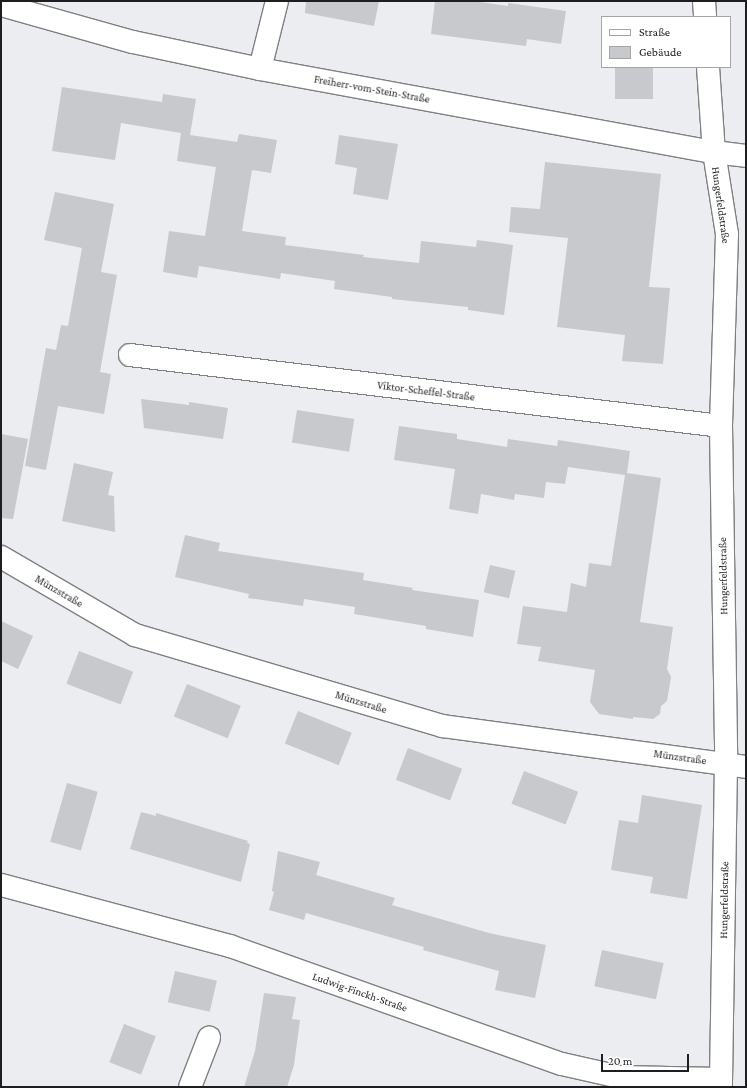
<!DOCTYPE html>
<meta charset="utf-8">
<style>
body{margin:0}
#map{position:relative;width:747px;height:1088px;overflow:hidden;background:#ebedf0;font-family:"Crimson Pro",serif}
div>[style]{position:absolute}
[style*='--x']{left:calc(var(--x)*1px);top:calc(var(--y)*1px);width:calc(var(--w)*1px);rotate:calc(var(--a)*1deg)}
.building>*{inset:0;background:#c7c9cc;transform-origin:0 0}
.roads{filter:drop-shadow(1px 0 #7e8083) drop-shadow(-1px 0 #7e8083) drop-shadow(0 1px #7e8083) drop-shadow(0 -1px #7e8083)}
.street>*{height:22px;margin:-11px;padding:0 11px;transform-origin:11px;border-radius:11px;background:#fff}
span{translate:-50% -50%;white-space:nowrap;text-align:center;line-height:1.15;-webkit-text-stroke:3px #fff;paint-order:stroke}
.street-label{font-size:11px;color:#1d1e1f}
.frame{position:absolute;inset:0;border:2px solid #1d1e1f;pointer-events:none}
.legend{position:absolute;left:601px;top:16px;width:130px;height:52px;box-sizing:border-box;background:#fff;border:1px solid #a5a5a5;margin:0;padding:5px 7px;list-style:none;font-size:12px;color:#1d1e1f}
.legend li{display:flex;align-items:center;gap:8px;height:20px}
.legend b{width:20px;border:1px solid #a5a5a5}
.scale{position:absolute;left:601px;top:1054px;width:88px;height:18px;box-sizing:border-box;border:2px solid #1d1e1f;border-top:0;padding-left:5px;font-size:12px;line-height:14px;white-space:nowrap;color:#1d1e1f;-webkit-text-stroke:3px #fff;paint-order:stroke}
</style>
<div id="map">
<div class="building">
<i style="clip-path:polygon(306px 1px,379px 1px,374px 26px,305px 13px)"></i>
<i style="clip-path:polygon(435px 1px,473px 1px,508px 6px,508px 3px,566px 11px,561px 44px,527px 39px,526px 46px,431px 34px)"></i>
<i style="left:615px;top:67px;width:38px;height:32px"></i>
<i style="clip-path:polygon(62px 87px,162px 102px,163px 94px,196px 99px,190px 135px,237px 142px,239px 134px,277px 140px,271px 173px,252px 170px,242px 231px,286px 237px,285px 245px,364px 255px,363px 257px,419px 263px,421px 241px,476px 247px,477px 240px,513px 245px,504px 315px,468px 310px,468px 307px,392px 299px,392px 297px,334px 289px,335px 281px,281px 273px,280px 279px,199px 266px,197px 278px,163px 272px,169px 231px,205px 236px,216px 167px,177px 161px,181px 133px,121px 123px,115px 160px,52px 151px)"></i>
<i style="clip-path:polygon(339px 135px,398px 144px,388px 200px,353px 194px,357px 168px,335px 164px)"></i>
<i style="clip-path:polygon(545px 162px,661px 174px,649px 287px,670px 288px,663px 364px,622px 361px,625px 335px,557px 327px,568px 238px,509px 232px,511px 207px,540px 209px)"></i>
<i style="clip-path:polygon(55px 192px,114px 204px,101px 272px,117px 275px,100px 372px,111px 374px,104px 414px,58px 406px,46px 470px,25px 466px,46px 348px,56px 350px,61px 325px,68px 326px,82px 248px,44px 240px)"></i>
<i style="clip-path:polygon(141px 399px,189px 405px,189px 402px,228px 408px,223px 439px,144px 428px)"></i>
<i style="left:297px;top:410px;width:58px;height:33px;rotate:9deg"></i>
<i style="clip-path:polygon(399px 426px,457px 434px,457px 439px,507px 447px,508px 439px,557px 446px,558px 440px,630px 451px,627px 473px,661px 478px,640px 622px,673px 627px,667px 669px,671px 677px,667px 701px,661px 706px,660px 714px,653px 719px,633px 717px,633px 719px,599px 714px,590px 702px,595px 670px,538px 661px,541px 647px,517px 644px,523px 606px,567px 612px,571px 583px,586px 587px,589px 563px,611px 566px,625px 475px,568px 467px,565px 484px,546px 482px,544px 498px,515px 494px,514px 500px,481px 494px,478px 514px,449px 509px,455px 469px,394px 460px)"></i>
<i style="clip-path:polygon(1px 434px,28px 439px,13px 519px,1px 518px)"></i>
<i style="clip-path:polygon(74px 463px,113px 472px,108px 495px,114px 496px,115px 532px,62px 521px)"></i>
<i style="clip-path:polygon(185px 535px,220px 543px,218px 551px,364px 573px,363px 580px,413px 588px,412px 590px,479px 600px,473px 637px,426px 629px,426px 626px,354px 614px,355px 607px,304px 599px,303px 606px,248px 598px,249px 594px,175px 577px)"></i>
<i style="left:490px;top:565px;width:26px;height:28px;rotate:13deg"></i>
<i style="clip-path:polygon(1px 621px,33px 636px,18px 669px,1px 661px)"></i>
<i style="left:79px;top:651px;width:58px;height:35px;rotate:21deg"></i>
<i style="left:187px;top:684px;width:58px;height:35px;rotate:22deg"></i>
<i style="left:298px;top:711px;width:58px;height:35px;rotate:22deg"></i>
<i style="left:408px;top:748px;width:58px;height:34px;rotate:21deg"></i>
<i style="left:524px;top:771px;width:58px;height:35px;rotate:21deg"></i>
<i style="left:67px;top:783px;width:32px;height:61px;rotate:16deg"></i>
<i style="clip-path:polygon(642px 795px,702px 805px,687px 899px,650px 893px,653px 877px,611px 870px,619px 820px,638px 823px)"></i>
<i style="clip-path:polygon(141px 812px,156px 816px,156px 813px,248px 841px,247px 843px,250px 844px,241px 882px,130px 849px)"></i>
<i style="clip-path:polygon(278px 851px,320px 862px,316px 875px,395px 898px,392px 905px,489px 933px,546px 945px,535px 998px,495px 990px,499px 971px,423px 950px,424px 947px,306px 913px,304px 920px,269px 910px,274px 892px,272px 891px)"></i>
<i style="left:602px;top:950px;width:63px;height:37px;rotate:12deg"></i>
<i style="left:175px;top:971px;width:43px;height:32px;rotate:13deg"></i>
<i style="clip-path:polygon(264px 993px,296px 997px,292px 1019px,300px 1020px,294px 1065px,287px 1087px,244px 1087px,255px 1051px)"></i>
<i style="left:124px;top:1024px;width:34px;height:41px;rotate:21deg"></i>
</div>
<div class="roads">
<div class="street">
<i style="--x:704;--y:1;--w:16;--a:86"></i>
<i style="--x:1;--y:5;--w:137;--a:15.7"></i>
<i style="--x:133;--y:42;--w:130;--a:12"></i>
<i style="--x:260;--y:69;--w:462;--a:10.4"></i>
<i style="--x:714;--y:152;--w:32;--a:7"></i>
<i style="--x:708;--y:67;--w:85;--a:86"></i>
<i style="--x:714;--y:152;--w:83;--a:81"></i>
<i style="--x:727;--y:234;--w:192;--a:91.8"></i>
<i style="--x:721;--y:426;--w:337;--a:89.1"></i>
<i style="--x:726;--y:763;--w:324;--a:90.9"></i>
<i style="--x:260;--y:69;--w:70;--a:-76"></i>
<i style="--x:130;--y:355;--w:595;--a:6.85"></i>
<i style="--x:1;--y:557;--w:155;--a:30.2"></i>
<i style="--x:135;--y:635;--w:321;--a:16.5"></i>
<i style="--x:443;--y:726;--w:306;--a:7.7"></i>
<i style="--x:1;--y:885;--w:237;--a:14.9"></i>
<i style="--x:230;--y:946;--w:352;--a:19.6"></i>
<i style="--x:562;--y:1064;--w:58;--a:12.8"></i>
<i style="--x:619;--y:1077;--w:102;--a:1.1"></i>
<i style="--x:190;--y:1087;--w:53;--a:-68.8"></i>
</div>
</div>
<div class="street-label">
<span style="left:372px;top:89px;rotate:10deg">Freiherr-vom-Stein-Straße</span>
<span style="left:721px;top:205px;rotate:82deg">Hungerfeldstraße</span>
<span style="left:426px;top:391px;rotate:7deg">Viktor-Scheffel-Straße</span>
<span style="left:723px;top:576px;rotate:-91deg">Hungerfeldstraße</span>
<span style="left:59px;top:591px;rotate:30deg">Münzstraße</span>
<span style="left:361px;top:702px;rotate:17deg">Münzstraße</span>
<span style="left:680px;top:757px;rotate:8deg">Münzstraße</span>
<span style="left:724px;top:900px;rotate:-89deg">Hungerfeldstraße</span>
<span style="left:360px;top:992px;rotate:19deg">Ludwig-Finckh-Straße</span>
</div>
<div class="frame"></div>
<ul class="legend">
<li><b style="height:5px;background:#fff"></b>Straße</li>
<li><b style="height:11px;background:#c7c9cc"></b>Gebäude</li>
</ul>
<div class="scale">20 m</div>
</div>
